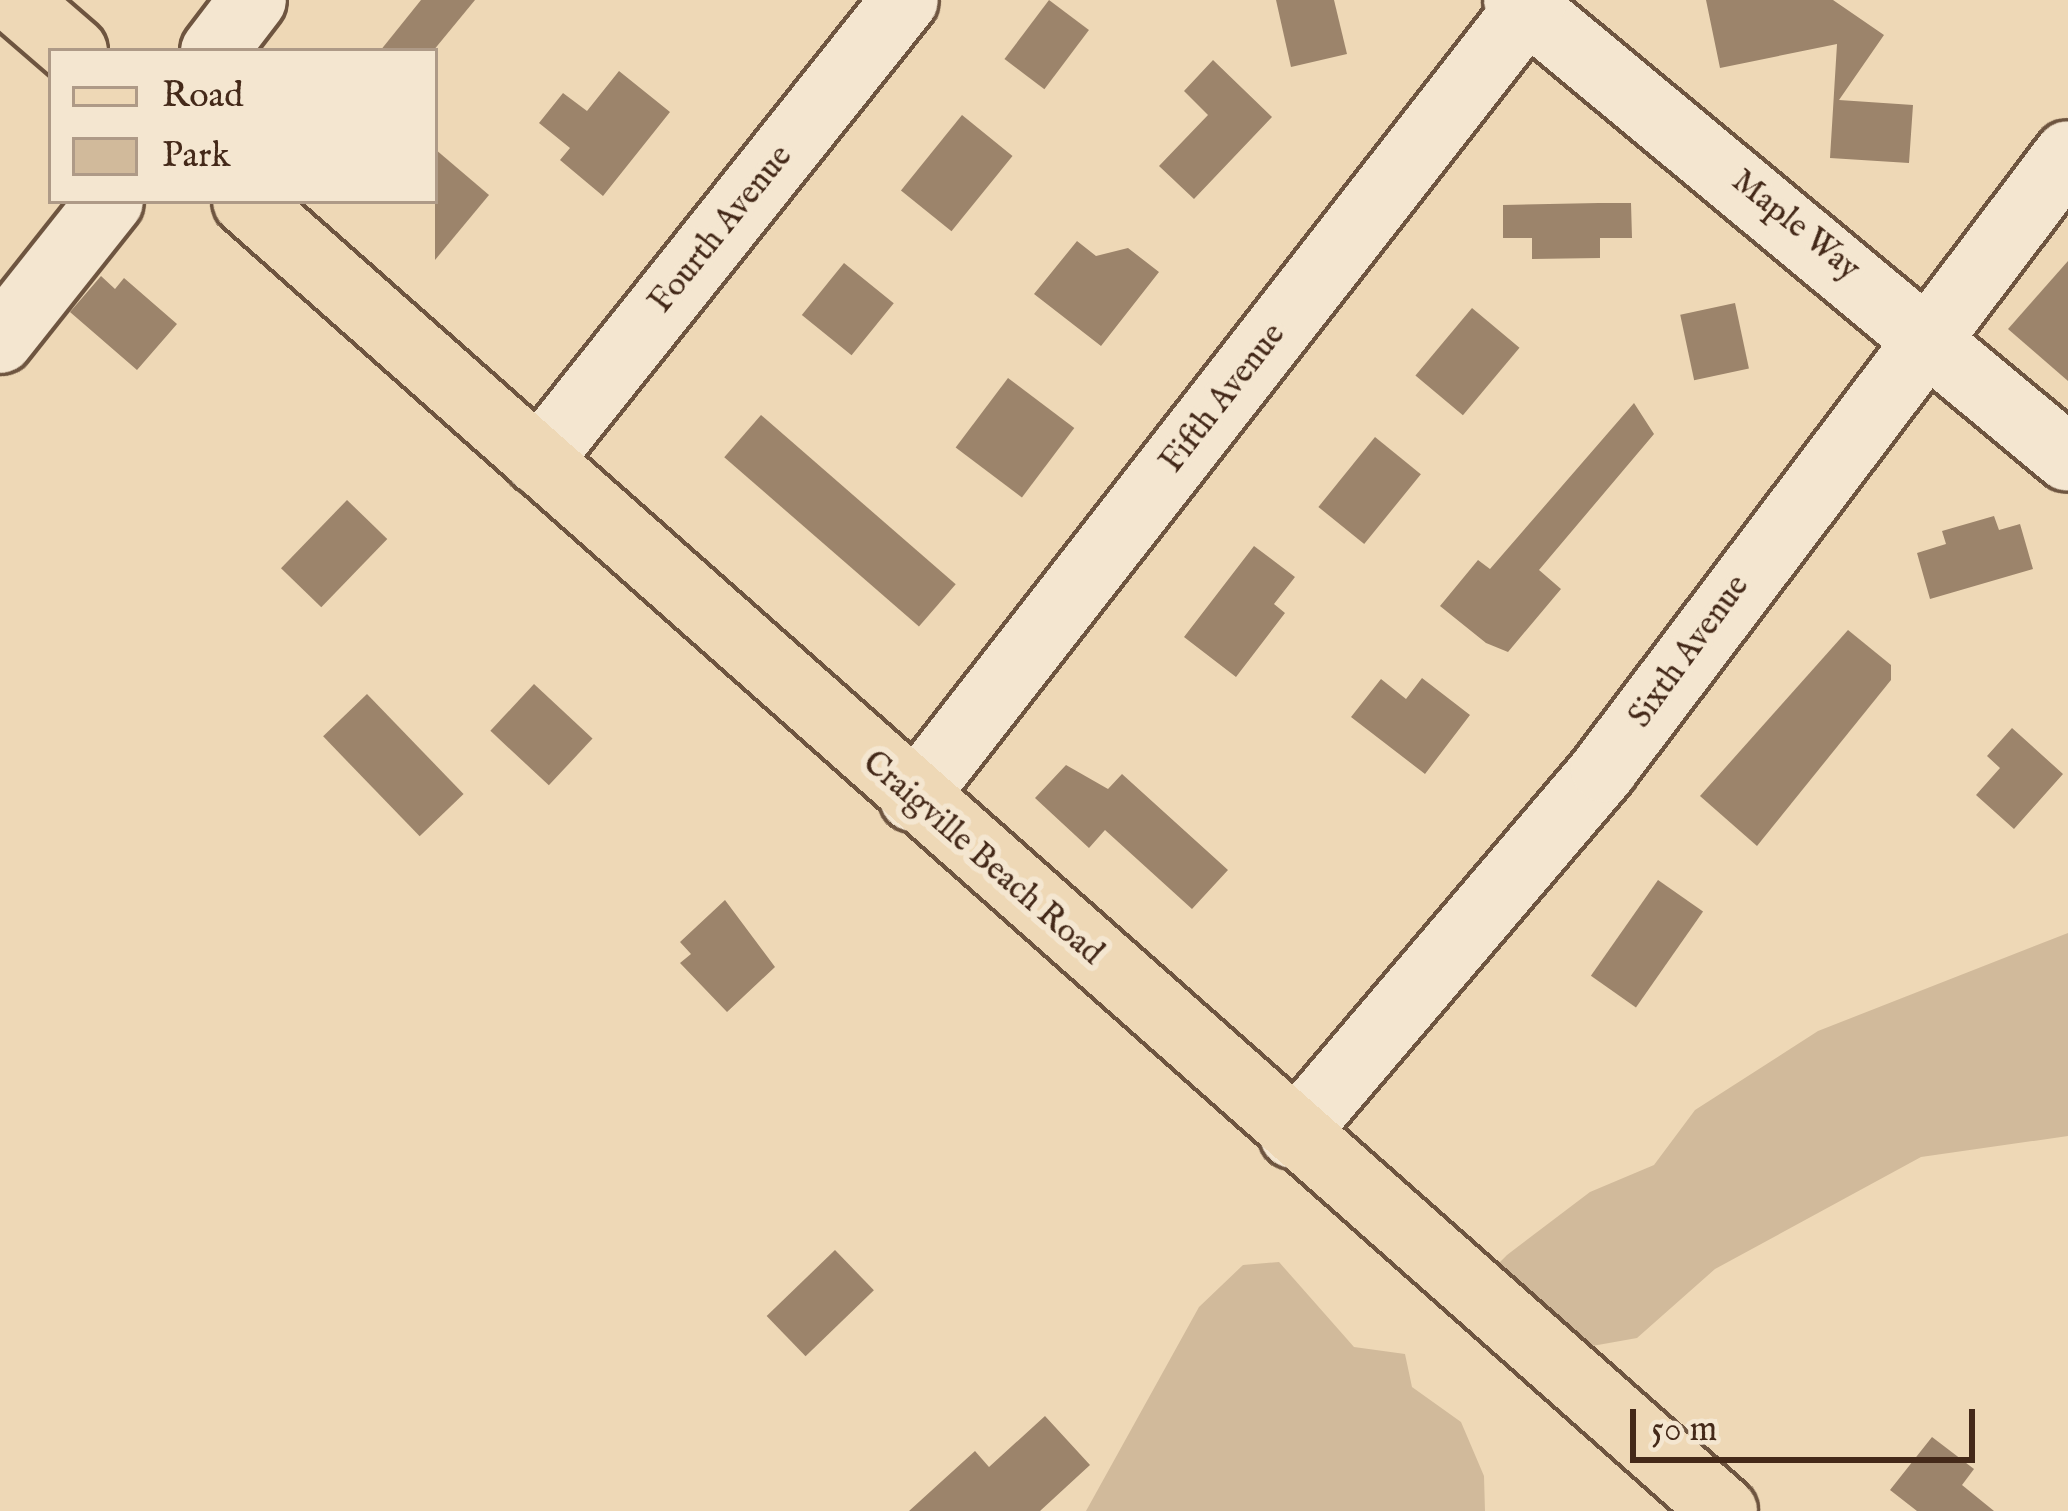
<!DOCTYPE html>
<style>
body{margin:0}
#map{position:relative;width:2068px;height:1511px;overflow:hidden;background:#eed8b6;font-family:"IM FELL English",serif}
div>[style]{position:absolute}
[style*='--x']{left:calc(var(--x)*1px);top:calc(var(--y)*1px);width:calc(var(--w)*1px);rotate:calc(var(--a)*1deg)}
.green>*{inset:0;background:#d1ba9b}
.building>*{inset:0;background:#9c846b;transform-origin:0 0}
.roads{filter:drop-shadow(3px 0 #6e5540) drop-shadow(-3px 0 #6e5540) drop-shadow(0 3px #6e5540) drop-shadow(0 -3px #6e5540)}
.minor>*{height:66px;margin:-33px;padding:0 33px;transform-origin:33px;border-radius:33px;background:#f4e6d0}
.major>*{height:66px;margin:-33px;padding:0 33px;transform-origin:33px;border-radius:33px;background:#eed8b6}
span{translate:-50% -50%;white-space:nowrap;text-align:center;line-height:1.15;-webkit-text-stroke:12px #f4e6d0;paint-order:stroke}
.street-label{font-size:33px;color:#442919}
.legend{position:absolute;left:48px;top:48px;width:390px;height:156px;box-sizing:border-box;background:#f4e6d0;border:3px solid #ae9a87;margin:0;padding:15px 21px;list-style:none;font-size:36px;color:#442919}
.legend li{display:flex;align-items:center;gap:24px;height:60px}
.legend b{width:60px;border:3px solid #ae9a87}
.scale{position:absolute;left:1630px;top:1409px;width:345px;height:54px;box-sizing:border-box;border:6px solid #442919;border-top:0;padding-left:15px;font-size:36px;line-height:42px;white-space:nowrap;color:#442919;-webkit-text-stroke:9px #f4e6d0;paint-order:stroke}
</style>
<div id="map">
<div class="green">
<i style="clip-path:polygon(2068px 933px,2068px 1136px,1921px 1157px,1715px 1269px,1637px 1338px,1553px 1353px,1496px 1266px,1507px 1255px,1590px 1192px,1654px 1165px,1695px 1110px,1818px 1031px)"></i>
<i style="clip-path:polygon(1279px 1262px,1354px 1347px,1405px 1354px,1412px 1387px,1461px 1422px,1484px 1476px,1485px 1511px,1086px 1511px,1199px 1307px,1243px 1265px)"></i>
</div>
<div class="building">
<i style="clip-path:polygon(421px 0,475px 0,433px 51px,380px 51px)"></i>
<i style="left:1049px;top:0;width:50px;height:74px;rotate:37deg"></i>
<i style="clip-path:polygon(1276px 0,1334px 0,1347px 54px,1291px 67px)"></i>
<i style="clip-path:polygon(1706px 0,1833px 0,1884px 35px,1839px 100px,1913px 105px,1909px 163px,1830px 158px,1837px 44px,1720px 68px)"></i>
<i style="clip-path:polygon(1213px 60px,1272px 117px,1194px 199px,1159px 166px,1208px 115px,1184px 91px)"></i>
<i style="clip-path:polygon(619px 71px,670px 112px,603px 196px,560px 160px,570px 148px,539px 123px,563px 93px,587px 111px)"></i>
<i style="left:962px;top:115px;width:65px;height:97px;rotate:39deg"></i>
<i style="clip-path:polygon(435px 149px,489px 195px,435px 260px)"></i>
<i style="clip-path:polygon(1599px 203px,1631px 203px,1632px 238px,1600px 238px,1600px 258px,1532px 259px,1532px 238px,1503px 238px,1503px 205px)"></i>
<i style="clip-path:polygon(1077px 241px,1096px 256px,1128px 248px,1159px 272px,1101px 346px,1034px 294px)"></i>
<i style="clip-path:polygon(2068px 261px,2068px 381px,2008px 329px)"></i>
<i style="left:844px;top:263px;width:64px;height:67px;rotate:39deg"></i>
<i style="clip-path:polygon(101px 276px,115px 289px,124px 278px,177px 324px,137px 370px,70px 312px)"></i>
<i style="left:1735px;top:303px;width:67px;height:56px;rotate:78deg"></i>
<i style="left:1472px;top:308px;width:62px;height:88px;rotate:40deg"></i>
<i style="left:1008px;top:378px;width:83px;height:87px;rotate:37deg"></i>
<i style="clip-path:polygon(1634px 403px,1654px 434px,1539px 570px,1561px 589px,1508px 652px,1486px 643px,1440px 606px,1478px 560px,1490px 569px)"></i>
<i style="left:761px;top:415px;width:258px;height:56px;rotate:41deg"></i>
<i style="left:1375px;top:437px;width:59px;height:90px;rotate:39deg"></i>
<i style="left:347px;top:500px;width:56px;height:95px;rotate:44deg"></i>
<i style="clip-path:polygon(1994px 516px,1999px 530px,2020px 524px,2033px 569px,1930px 599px,1917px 553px,1946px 544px,1942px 531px)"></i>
<i style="clip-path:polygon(1254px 546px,1295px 577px,1274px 604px,1285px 613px,1236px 677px,1184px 637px)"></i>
<i style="clip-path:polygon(1848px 630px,1891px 665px,1891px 680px,1757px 846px,1700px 796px)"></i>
<i style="clip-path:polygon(1422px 678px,1470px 715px,1425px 774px,1351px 717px,1381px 679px,1406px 699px)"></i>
<i style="left:534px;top:684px;width:80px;height:64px;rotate:43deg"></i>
<i style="left:367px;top:694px;width:139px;height:61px;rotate:46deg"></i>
<i style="clip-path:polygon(2012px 728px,2063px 774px,2014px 829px,1976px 795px,2000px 768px,1987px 756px)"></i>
<i style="clip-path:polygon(1066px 765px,1108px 789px,1122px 774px,1228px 870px,1192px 909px,1105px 830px,1089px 848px,1035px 798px)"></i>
<i style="left:1658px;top:880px;width:55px;height:117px;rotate:35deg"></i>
<i style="clip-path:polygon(725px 900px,775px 967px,727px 1012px,680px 963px,691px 954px,680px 942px)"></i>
<i style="left:835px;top:1250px;width:56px;height:95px;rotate:46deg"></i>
<i style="clip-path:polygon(1045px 1416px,1090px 1465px,1040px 1511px,909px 1511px,975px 1451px,989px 1467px)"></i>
<i style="clip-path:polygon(1932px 1437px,1974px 1469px,1962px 1485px,1994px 1511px,1917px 1511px,1890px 1490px)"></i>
</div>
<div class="roads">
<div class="minor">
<i style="--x:1517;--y:0;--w:716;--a:39.73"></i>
<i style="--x:214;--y:51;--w:64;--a:-52.6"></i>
<i style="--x:0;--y:340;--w:177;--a:-51.6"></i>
<i style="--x:538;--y:461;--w:589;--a:-51.48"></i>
<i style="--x:913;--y:798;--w:1011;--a:-52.11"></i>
<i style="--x:1293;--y:1135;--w:480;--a:-49.6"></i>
<i style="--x:1604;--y:769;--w:770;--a:-52.97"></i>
</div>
<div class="major">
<i style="--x:15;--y:0;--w:78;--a:40.8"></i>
<i style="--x:246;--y:201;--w:1975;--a:41.55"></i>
</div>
</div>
<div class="street-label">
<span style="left:1795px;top:226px;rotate:39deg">Maple Way</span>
<span style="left:722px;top:230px;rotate:-51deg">Fourth Avenue</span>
<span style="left:1224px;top:399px;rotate:-52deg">Fifth Avenue</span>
<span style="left:1690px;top:652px;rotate:-54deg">Sixth Avenue</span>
<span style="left:982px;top:859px;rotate:41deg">Craigville Beach Road</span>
</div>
<ul class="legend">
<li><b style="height:15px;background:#eed8b6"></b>Road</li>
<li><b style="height:33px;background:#d1ba9b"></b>Park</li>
</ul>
<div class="scale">50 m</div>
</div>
